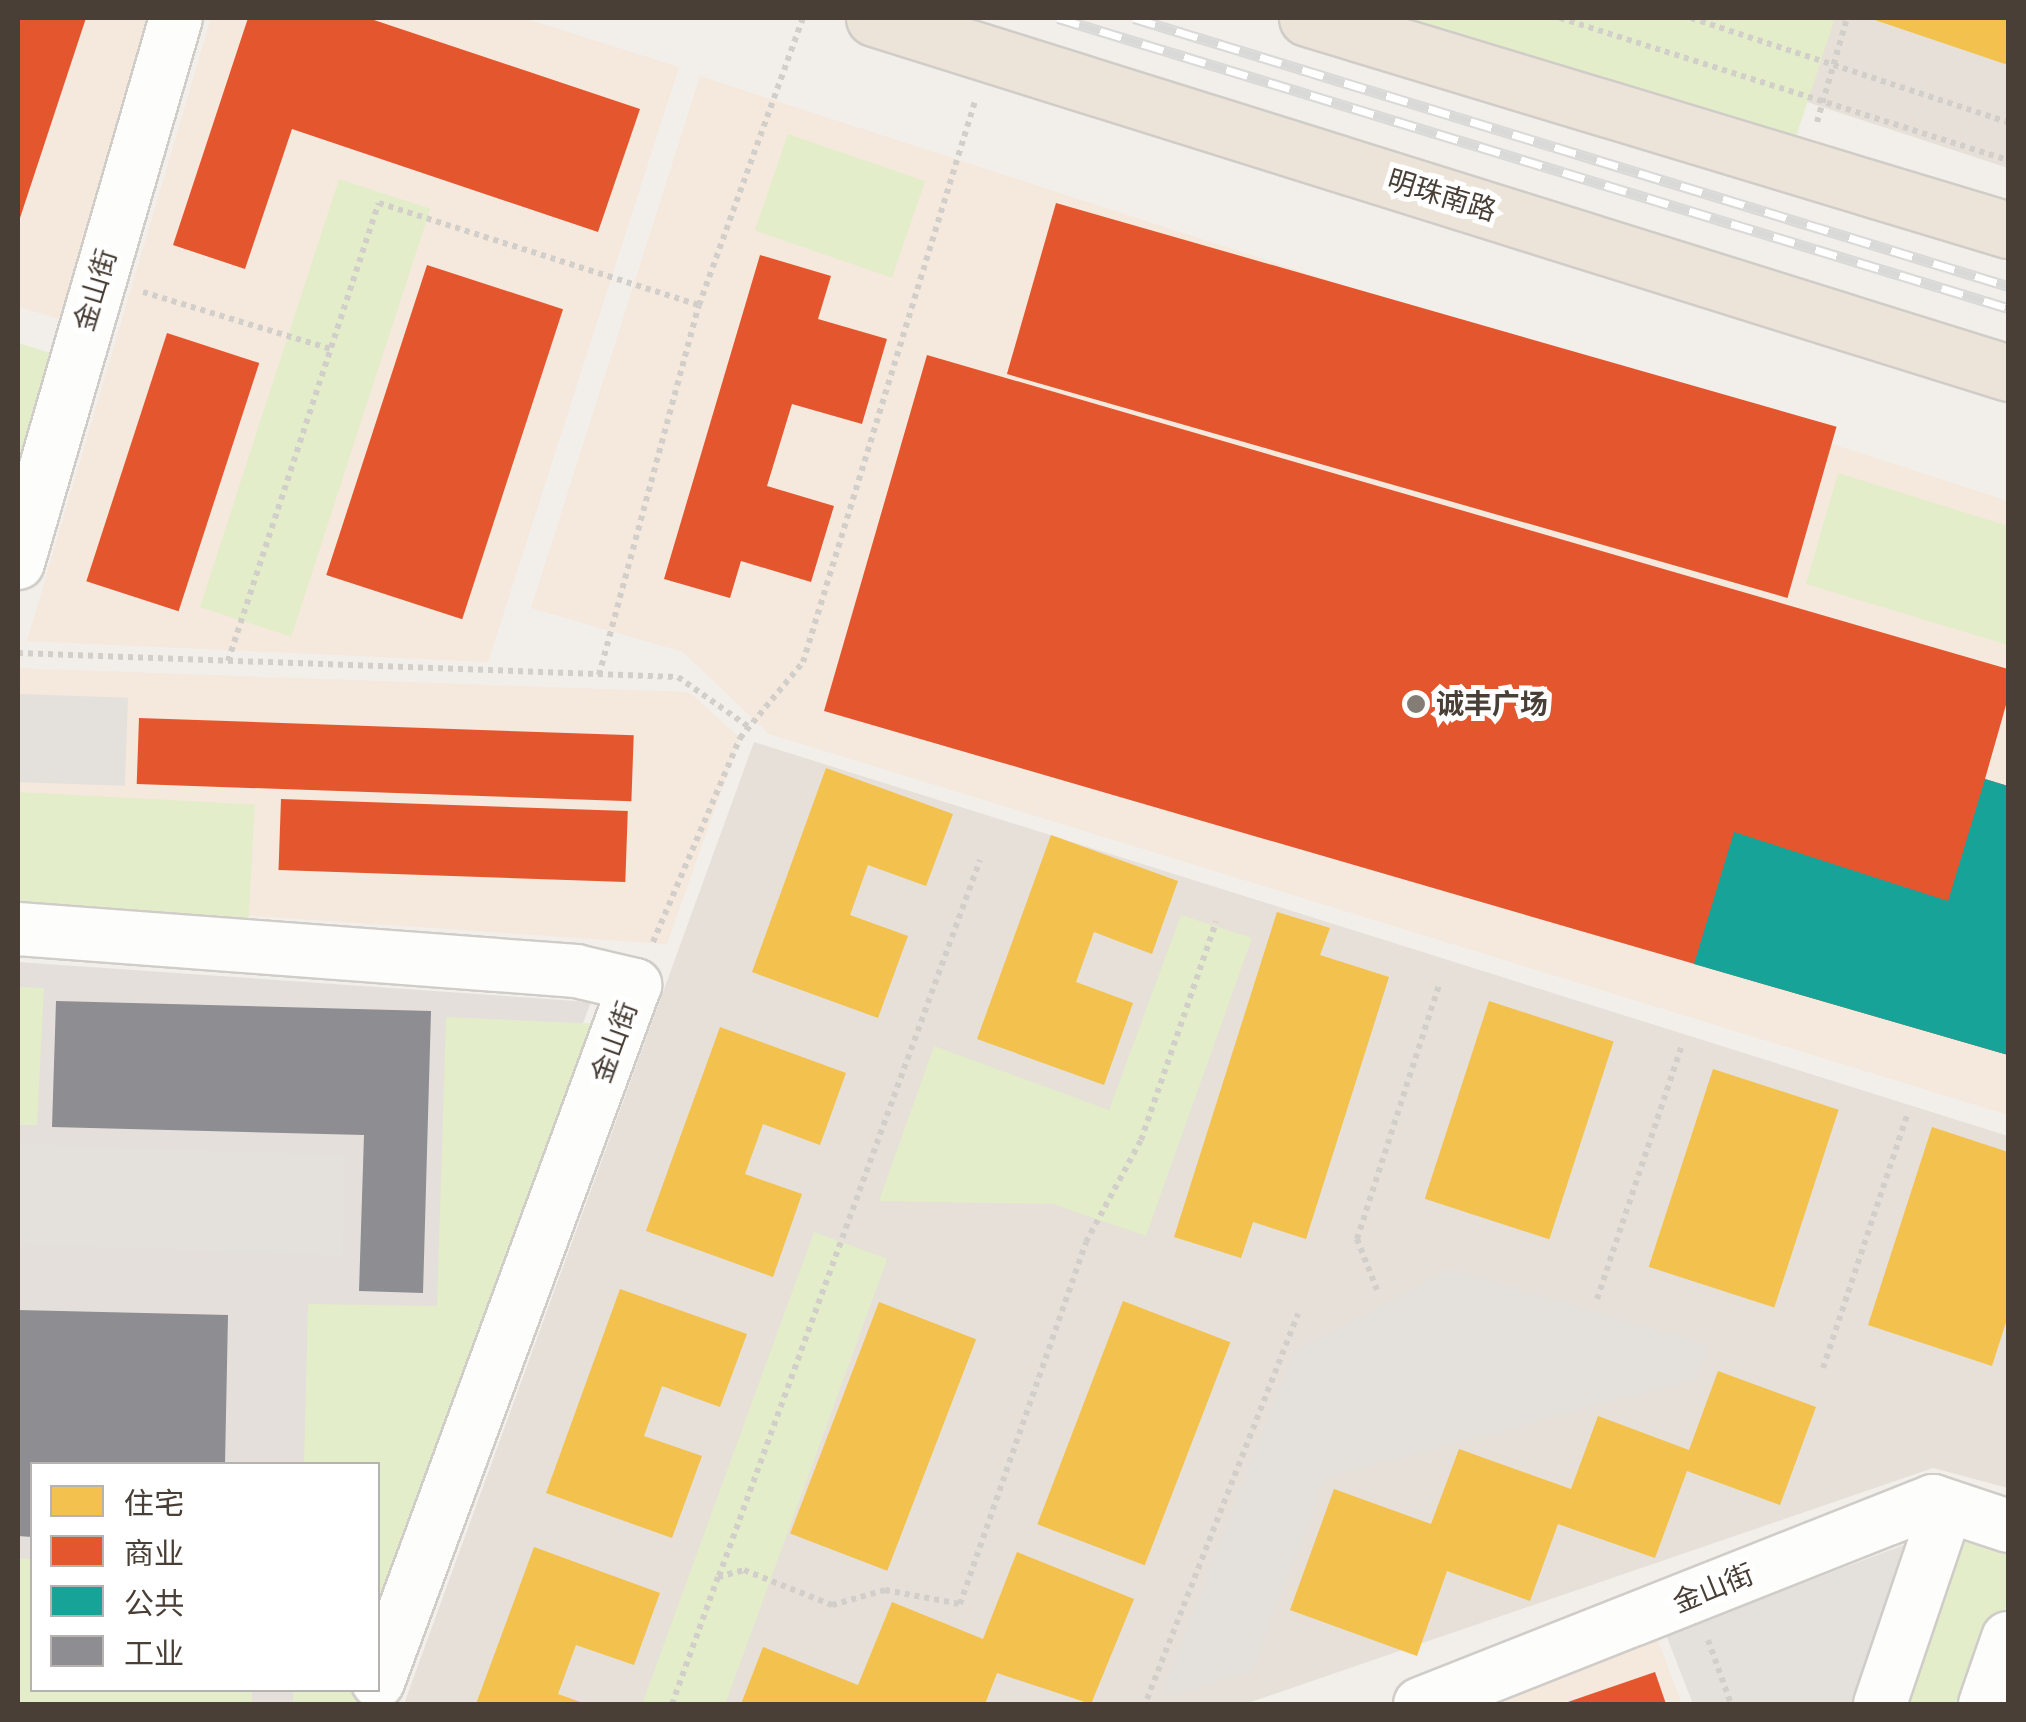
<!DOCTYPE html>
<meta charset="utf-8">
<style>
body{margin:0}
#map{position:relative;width:2026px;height:1722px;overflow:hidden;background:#f2efeb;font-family:Montserrat,"Noto Sans SC",sans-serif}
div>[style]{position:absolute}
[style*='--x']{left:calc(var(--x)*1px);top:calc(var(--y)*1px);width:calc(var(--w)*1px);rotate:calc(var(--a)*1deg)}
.residential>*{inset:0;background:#e6e0d8}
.commercial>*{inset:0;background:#f5e8dd}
.industrial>*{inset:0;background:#e4dfda}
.green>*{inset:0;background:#e3edc9;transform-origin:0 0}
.parking>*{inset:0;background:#e4e0dc;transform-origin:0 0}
.homes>*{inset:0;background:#f2c14e;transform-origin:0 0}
.shops>*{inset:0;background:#e4572e;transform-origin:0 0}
.public>*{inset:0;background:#17a398}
.industry>*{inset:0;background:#8d8d92}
.path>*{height:6px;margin-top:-3px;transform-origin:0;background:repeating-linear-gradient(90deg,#d2cfca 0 5px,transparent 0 10px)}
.roads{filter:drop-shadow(2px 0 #d0ccc8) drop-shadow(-2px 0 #d0ccc8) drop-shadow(0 2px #d0ccc8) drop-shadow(0 -2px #d0ccc8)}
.minor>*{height:52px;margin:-26px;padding:0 26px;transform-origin:26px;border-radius:26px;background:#fdfdfc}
.highway>*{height:55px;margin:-27.5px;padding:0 27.5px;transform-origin:27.5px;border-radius:27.5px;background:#ede4d9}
.rail>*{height:11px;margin-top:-5.5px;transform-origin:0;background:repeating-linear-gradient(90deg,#fff 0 22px,#d9d9d8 0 44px);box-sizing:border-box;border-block:2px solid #d9d9d8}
.dots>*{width:28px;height:28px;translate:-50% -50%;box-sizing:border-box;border:5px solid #fff;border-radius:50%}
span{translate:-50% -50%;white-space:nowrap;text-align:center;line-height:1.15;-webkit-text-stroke:10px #fff;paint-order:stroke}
.street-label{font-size:28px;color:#493f36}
.poi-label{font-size:28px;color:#493f36;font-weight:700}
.left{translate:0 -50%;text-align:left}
.frame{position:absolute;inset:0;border:20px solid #493f36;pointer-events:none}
.legend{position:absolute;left:30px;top:1462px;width:350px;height:230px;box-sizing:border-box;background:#fff;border:2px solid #b6b2af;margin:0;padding:12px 18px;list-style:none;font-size:30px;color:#493f36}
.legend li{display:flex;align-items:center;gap:20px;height:50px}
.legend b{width:50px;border:2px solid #b6b2af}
</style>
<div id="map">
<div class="residential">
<i style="clip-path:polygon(1537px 18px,2008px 18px,2008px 168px,1746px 82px)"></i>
<i style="clip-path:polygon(754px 742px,2008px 1136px,2008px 1488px,1933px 1468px,1245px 1704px,404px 1704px)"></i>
</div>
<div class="commercial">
<i style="clip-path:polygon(18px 18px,158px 18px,67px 321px,18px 307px)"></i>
<i style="clip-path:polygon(211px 18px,524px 18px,679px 67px,488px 662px,27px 641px)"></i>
<i style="clip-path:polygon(700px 76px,2008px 501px,2008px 1115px,769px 734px,683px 652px,531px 608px)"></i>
<i style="clip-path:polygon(18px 668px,689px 692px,740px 738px,667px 944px,18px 900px)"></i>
<i style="clip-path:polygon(1655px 1632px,1682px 1704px,1456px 1704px)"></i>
</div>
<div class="industrial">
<i style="clip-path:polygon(18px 962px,591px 1002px,378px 1563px,378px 1464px,32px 1464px,32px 1690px,329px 1690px,324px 1704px,18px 1704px)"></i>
</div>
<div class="green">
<i style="clip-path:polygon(1373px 18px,1835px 18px,1793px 146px)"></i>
<i style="left:788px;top:134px;width:145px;height:102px;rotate:19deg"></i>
<i style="left:339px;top:179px;width:96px;height:450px;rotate:18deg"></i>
<i style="clip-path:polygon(18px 343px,61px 356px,18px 507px)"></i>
<i style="clip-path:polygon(1838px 473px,2008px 526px,2008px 645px,1806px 584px)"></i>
<i style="left:18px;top:792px;width:237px;height:122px;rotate:3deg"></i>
<i style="clip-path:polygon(1181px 915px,1252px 938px,1146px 1236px,1053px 1204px,879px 1201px,934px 1046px,1109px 1110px)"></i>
<i style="clip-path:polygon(18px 987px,44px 988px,37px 1125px,18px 1125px)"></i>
<i style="clip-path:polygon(446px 1017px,602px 1024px,378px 1633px,378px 1464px,304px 1464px,308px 1304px,437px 1306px)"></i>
<i style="left:814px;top:1232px;width:78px;height:504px;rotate:20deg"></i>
<i style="clip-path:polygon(1956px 1529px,2008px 1543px,2008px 1600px,1971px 1704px,1895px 1704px)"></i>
<i style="clip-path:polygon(18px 1558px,32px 1559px,32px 1690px,252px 1690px,252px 1704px,18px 1704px)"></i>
<i style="left:293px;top:1690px;width:64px;height:14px"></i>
</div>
<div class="parking">
<i style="left:18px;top:694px;width:110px;height:88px;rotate:2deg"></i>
<i style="left:18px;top:1144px;width:328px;height:100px;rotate:2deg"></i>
<i style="clip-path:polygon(1451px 1269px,1707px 1345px,1695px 1379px,1325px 1478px,1252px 1671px,1161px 1697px,1294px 1351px)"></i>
<i style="clip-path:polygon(1938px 1532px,1880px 1704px,1693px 1704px,1666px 1635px)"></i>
</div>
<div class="homes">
<i style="clip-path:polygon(1869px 18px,2008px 18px,2008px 65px)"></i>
<i style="clip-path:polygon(826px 768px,953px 814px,926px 886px,868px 865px,850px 915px,908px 936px,878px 1018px,752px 972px)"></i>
<i style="clip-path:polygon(1051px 835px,1178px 881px,1152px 954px,1094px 932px,1076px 982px,1133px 1003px,1104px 1085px,977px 1039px)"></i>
<i style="clip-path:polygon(1277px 912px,1330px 928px,1320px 955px,1389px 977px,1306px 1239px,1253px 1222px,1241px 1258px,1174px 1237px)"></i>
<i style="left:1489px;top:1001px;width:131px;height:208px;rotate:18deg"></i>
<i style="clip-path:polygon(720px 1027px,846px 1073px,820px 1145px,763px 1124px,745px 1174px,802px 1194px,773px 1277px,646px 1231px)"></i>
<i style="left:1713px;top:1069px;width:132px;height:208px;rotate:18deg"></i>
<i style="clip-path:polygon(1932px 1127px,2008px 1152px,2008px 1316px,1992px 1366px,1868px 1325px)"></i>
<i style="clip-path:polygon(620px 1289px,747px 1334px,720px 1407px,662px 1386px,644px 1436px,702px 1456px,672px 1538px,546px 1493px)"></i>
<i style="left:1123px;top:1301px;width:115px;height:239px;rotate:21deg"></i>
<i style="left:879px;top:1302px;width:104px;height:248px;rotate:21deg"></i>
<i style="clip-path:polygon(1718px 1371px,1816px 1407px,1780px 1505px,1687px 1471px,1655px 1558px,1558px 1524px,1530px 1601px,1447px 1571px,1417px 1656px,1290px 1610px,1334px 1489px,1431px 1524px,1459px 1449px,1571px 1489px,1598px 1416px,1689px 1450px)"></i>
<i style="clip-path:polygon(534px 1547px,660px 1593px,634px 1665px,576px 1645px,558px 1694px,586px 1704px,476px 1704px)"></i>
<i style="clip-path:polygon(1017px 1552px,1134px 1599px,1091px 1704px,997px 1673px,985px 1704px,741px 1704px,763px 1647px,858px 1685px,892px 1602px,983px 1639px)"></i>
</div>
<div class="shops">
<i style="clip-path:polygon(18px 18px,86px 18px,18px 224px)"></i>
<i style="clip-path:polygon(248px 18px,368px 18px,640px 109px,598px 232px,292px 129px,245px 269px,173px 245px)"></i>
<i style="left:1056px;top:203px;width:812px;height:178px;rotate:16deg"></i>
<i style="clip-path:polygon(760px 255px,831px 276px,818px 319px,887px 339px,862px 424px,792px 404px,767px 486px,834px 506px,811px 582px,741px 561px,730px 598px,664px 579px)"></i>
<i style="left:427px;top:265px;width:143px;height:326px;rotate:18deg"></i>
<i style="left:167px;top:333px;width:97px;height:261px;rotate:18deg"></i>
<i style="clip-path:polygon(927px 355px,2008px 669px,2008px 698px,1985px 779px,2008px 786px,2008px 1055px,824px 711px)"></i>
<i style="left:139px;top:718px;width:495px;height:66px;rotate:2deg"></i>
<i style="left:281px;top:799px;width:347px;height:71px;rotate:2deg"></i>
<i style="clip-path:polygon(1655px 1672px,1666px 1704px,1562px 1704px)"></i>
</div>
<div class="public">
<i style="clip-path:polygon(1985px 779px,2008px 786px,2008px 1055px,1694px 964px,1734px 832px,1948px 901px)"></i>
</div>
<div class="industry">
<i style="clip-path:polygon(56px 1001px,431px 1011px,423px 1293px,359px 1291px,364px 1135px,52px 1127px)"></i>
<i style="clip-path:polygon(18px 1310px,228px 1315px,225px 1464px,32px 1464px,32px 1537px,18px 1536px)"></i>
</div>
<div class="path">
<i style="--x:1560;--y:18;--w:470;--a:17.6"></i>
<i style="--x:1691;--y:18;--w:334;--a:18.2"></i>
<i style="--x:1817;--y:122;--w:108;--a:-73.9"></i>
<i style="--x:143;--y:292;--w:196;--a:16.9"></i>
<i style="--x:18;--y:653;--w:660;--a:2.08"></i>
<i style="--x:678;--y:677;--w:87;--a:35.2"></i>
<i style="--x:228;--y:661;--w:482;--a:-71.8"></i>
<i style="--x:379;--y:203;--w:336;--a:17.7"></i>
<i style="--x:599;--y:675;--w:383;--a:-74.9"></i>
<i style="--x:699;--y:305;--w:305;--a:-70.1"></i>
<i style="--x:653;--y:942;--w:222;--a:-66.9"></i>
<i style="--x:740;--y:738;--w:99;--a:-50.3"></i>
<i style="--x:803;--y:662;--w:587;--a:-72.95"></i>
<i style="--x:1377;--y:1290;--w:55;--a:-111.4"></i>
<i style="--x:1357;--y:1239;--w:270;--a:-72.1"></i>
<i style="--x:1597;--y:1299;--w:265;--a:-71.5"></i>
<i style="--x:1823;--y:1368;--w:267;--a:-71.6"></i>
<i style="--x:719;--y:1576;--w:762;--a:-69.97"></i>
<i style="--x:1708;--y:1640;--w:68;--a:70.2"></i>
<i style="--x:1147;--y:1699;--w:414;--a:-68.6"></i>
<i style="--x:672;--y:1704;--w:135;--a:-70.1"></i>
<i style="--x:718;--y:1577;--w:27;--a:-15"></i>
<i style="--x:744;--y:1570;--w:95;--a:21.7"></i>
<i style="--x:832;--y:1605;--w:55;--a:-15.8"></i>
<i style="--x:885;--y:1590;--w:76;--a:10.6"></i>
<i style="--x:960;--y:1604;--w:383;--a:-70.8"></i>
<i style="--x:1086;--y:1242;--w:116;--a:-61.7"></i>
<i style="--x:1141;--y:1140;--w:231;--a:-71"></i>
</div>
<div class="roads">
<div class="minor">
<i style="--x:18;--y:563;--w:567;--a:-73.83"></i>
<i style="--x:18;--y:929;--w:560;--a:4.3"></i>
<i style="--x:576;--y:971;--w:61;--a:13.3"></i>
<i style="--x:635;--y:985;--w:743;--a:110.24"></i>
<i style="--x:1420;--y:1704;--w:552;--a:-21.59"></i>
<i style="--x:1933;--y:1501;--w:79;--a:18.4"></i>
<i style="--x:1880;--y:1704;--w:209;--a:-71.3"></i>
<i style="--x:1985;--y:1704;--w:70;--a:-70.8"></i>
</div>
<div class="highway">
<i style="--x:874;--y:18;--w:1188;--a:17.38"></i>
<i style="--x:1307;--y:18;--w:732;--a:16.83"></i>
</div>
</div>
<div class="rail">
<i style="--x:1058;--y:18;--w:993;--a:16.98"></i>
<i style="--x:1134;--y:18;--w:914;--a:17.05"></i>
</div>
<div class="dots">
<i style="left:1416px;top:704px;background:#847d75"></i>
</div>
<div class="street-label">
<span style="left:1442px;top:195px;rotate:17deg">明珠南路</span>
<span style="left:95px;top:290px;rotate:-73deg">金山街</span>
<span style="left:614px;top:1042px;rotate:-70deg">金山街</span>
<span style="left:1713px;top:1588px;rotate:-22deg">金山街</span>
</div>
<div class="poi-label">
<span class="left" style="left:1436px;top:704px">诚丰广场</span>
</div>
<div class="frame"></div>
<ul class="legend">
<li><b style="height:28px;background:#f2c14e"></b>住宅</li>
<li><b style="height:28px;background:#e4572e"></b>商业</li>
<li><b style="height:28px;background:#17a398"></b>公共</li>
<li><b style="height:28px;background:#8d8d92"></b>工业</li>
</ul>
</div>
